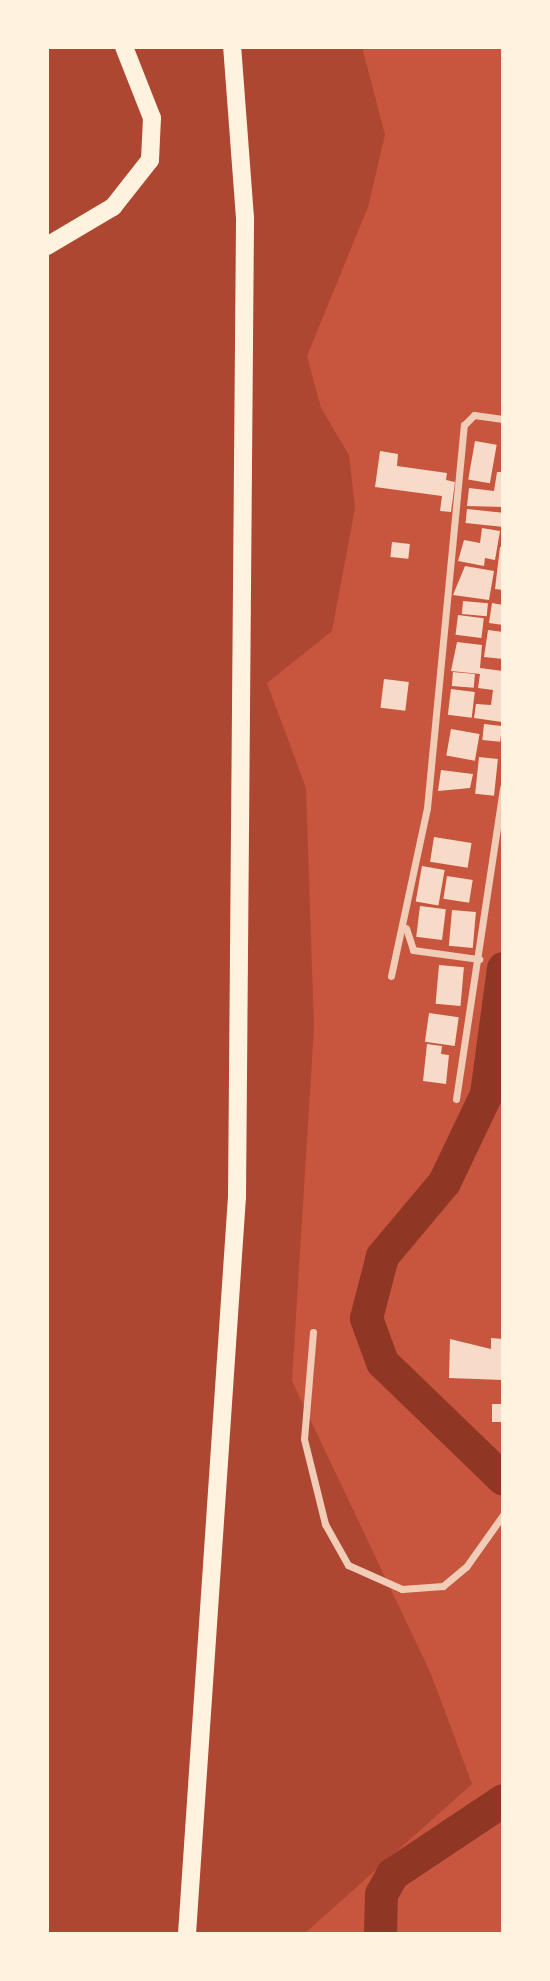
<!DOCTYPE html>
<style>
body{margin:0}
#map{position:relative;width:550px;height:1981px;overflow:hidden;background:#c8553d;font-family:Barlow,sans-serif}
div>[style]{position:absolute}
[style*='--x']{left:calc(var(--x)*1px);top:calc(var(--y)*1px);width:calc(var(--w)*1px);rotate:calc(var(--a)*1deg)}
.green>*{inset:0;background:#ae4732}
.river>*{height:33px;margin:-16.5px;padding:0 16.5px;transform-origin:16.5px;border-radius:16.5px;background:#8f3625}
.building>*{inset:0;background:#f7dbc8;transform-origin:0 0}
.minor>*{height:7px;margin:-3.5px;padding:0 3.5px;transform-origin:3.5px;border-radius:3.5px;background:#f1ccb7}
.primary>*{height:18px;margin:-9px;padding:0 9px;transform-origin:9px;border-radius:9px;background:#fff3e0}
span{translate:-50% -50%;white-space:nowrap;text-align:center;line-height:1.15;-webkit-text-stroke:7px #fff3e0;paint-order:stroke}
.frame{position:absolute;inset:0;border:49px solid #fff3e0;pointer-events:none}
</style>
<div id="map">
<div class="green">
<i style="clip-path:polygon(47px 47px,362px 47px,385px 135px,368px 207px,307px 356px,321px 408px,349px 455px,355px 508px,332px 631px,267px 683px,306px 788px,314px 1028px,292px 1381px,431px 1674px,472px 1784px,304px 1934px,47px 1934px)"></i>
</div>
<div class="river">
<i style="--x:503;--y:968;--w:127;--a:97.7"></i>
<i style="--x:486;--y:1094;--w:98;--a:115.5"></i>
<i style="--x:444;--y:1182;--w:97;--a:130"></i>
<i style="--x:382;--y:1256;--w:64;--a:104.5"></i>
<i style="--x:366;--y:1318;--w:47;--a:70"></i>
<i style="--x:382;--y:1362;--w:168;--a:44"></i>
<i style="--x:380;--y:1934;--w:40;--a:-88.6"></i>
<i style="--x:381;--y:1894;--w:23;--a:-61"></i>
<i style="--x:392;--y:1874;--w:133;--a:-33.7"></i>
</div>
<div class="building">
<i style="left:475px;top:441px;width:22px;height:39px;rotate:10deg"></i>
<i style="clip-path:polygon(380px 451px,398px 454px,397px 466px,447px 473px,446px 480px,455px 482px,451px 512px,440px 511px,442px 496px,375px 487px)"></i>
<i style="clip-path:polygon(497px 472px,503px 472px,503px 507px,467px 506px,469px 488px,494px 491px)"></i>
<i style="left:467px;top:509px;width:36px;height:14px;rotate:6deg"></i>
<i style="clip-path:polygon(482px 528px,500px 531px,495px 560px,485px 558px,484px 566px,458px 561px,464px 540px,480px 543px)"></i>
<i style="left:392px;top:542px;width:18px;height:15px;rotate:6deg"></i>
<i style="clip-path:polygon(500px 547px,503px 547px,503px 590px,495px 589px)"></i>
<i style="clip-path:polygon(465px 566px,494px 571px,489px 600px,453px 595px)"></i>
<i style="left:463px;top:601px;width:25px;height:13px;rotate:5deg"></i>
<i style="clip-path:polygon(492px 603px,503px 605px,503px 625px,489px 623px)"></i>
<i style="left:458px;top:615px;width:26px;height:20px;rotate:7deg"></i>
<i style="clip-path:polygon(488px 630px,503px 632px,503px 659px,484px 657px)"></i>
<i style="clip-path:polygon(457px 642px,482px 645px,480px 668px,503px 671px,502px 722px,474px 718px,476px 704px,491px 705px,493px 690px,478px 688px,480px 674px,451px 671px)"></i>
<i style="left:453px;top:672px;width:22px;height:14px;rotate:5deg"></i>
<i style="left:384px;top:679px;width:25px;height:29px;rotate:7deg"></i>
<i style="left:451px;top:689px;width:24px;height:26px;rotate:7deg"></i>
<i style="left:484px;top:724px;width:18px;height:16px;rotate:6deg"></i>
<i style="left:451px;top:729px;width:29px;height:27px;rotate:10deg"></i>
<i style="left:479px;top:757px;width:19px;height:37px;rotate:6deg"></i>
<i style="clip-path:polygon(441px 770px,473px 774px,470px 788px,438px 791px)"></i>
<i style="left:434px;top:837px;width:38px;height:25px;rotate:9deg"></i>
<i style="left:422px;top:866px;width:23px;height:36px;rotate:10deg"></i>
<i style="left:447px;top:876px;width:26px;height:23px;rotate:9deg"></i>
<i style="left:420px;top:906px;width:26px;height:31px;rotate:7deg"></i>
<i style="left:452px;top:910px;width:24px;height:36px;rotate:5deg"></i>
<i style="left:439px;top:965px;width:25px;height:39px;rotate:5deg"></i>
<i style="left:429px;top:1013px;width:30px;height:29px;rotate:8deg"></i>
<i style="clip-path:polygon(427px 1044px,442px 1046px,441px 1054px,449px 1055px,446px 1084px,423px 1081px)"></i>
<i style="clip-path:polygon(491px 1338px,503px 1339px,503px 1380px,449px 1378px,450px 1339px,491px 1349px)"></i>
<i style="left:492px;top:1404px;width:11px;height:18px"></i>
</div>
<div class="minor">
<i style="--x:406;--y:928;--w:23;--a:72"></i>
<i style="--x:413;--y:950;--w:67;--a:7.8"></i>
<i style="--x:391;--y:976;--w:172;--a:-77.9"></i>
<i style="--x:427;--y:808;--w:385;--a:-84.5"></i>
<i style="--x:464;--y:425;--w:14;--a:-45"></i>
<i style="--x:474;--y:415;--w:29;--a:8"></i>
<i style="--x:456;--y:1099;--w:315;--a:-81.4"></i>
<i style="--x:313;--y:1332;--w:107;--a:94.8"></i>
<i style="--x:304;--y:1439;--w:88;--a:76.1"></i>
<i style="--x:325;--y:1524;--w:47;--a:60.7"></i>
<i style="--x:348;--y:1565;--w:59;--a:24"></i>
<i style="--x:402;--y:1589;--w:41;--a:-4.2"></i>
<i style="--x:443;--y:1586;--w:30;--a:-40"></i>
<i style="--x:466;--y:1567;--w:64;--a:-54.6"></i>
</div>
<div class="primary">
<i style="--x:47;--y:246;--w:77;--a:-30.6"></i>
<i style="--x:113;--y:207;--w:60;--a:-51.8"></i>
<i style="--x:150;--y:160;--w:42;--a:-87.3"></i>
<i style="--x:152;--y:118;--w:76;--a:-111.5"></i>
<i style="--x:187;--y:1934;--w:739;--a:-86.12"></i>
<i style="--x:237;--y:1197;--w:979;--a:-89.53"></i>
<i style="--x:245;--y:218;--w:171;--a:-94.3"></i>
</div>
<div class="frame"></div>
</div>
